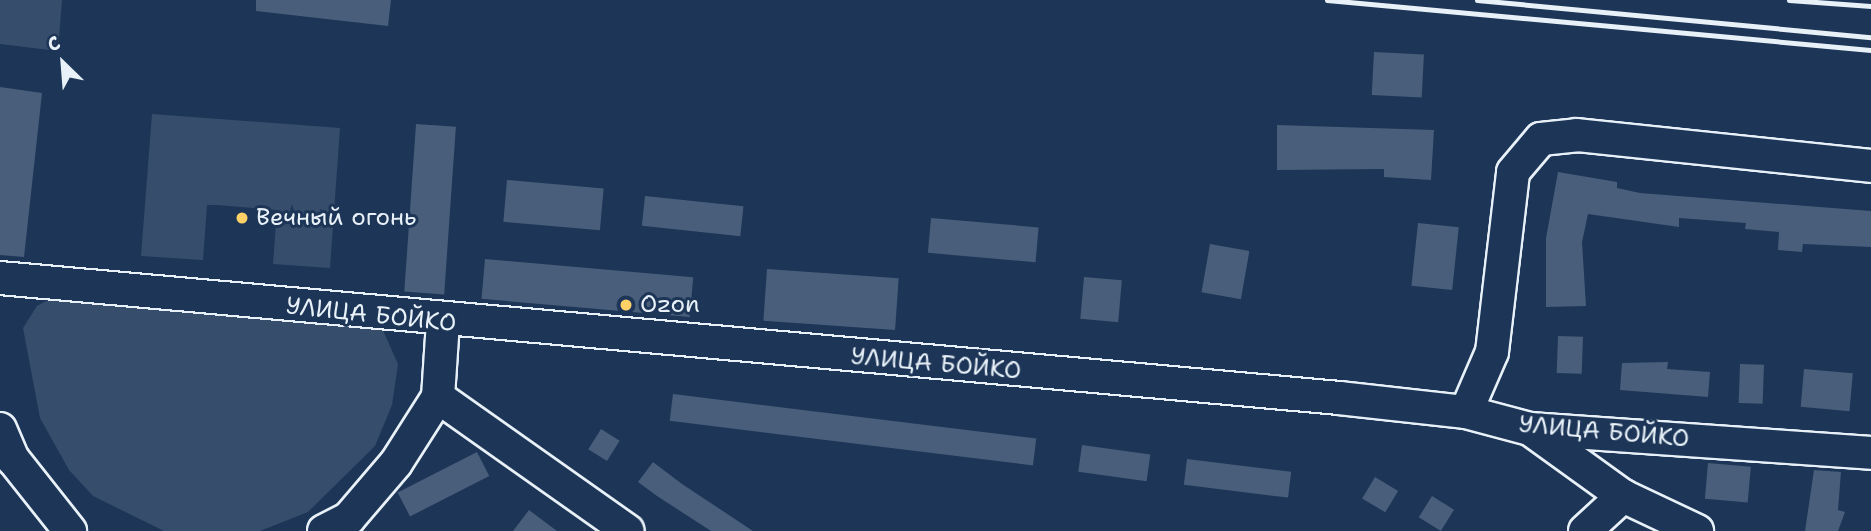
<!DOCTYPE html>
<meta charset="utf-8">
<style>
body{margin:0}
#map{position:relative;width:1871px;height:531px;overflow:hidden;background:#1d3557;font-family:"Shantell Sans",sans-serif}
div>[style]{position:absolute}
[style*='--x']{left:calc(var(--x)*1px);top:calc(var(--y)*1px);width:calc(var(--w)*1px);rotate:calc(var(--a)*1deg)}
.green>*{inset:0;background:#374d6c}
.building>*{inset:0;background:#495e7a;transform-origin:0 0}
.roads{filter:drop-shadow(2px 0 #e8f1f8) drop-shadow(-2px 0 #e8f1f8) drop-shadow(0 2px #e8f1f8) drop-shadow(0 -2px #e8f1f8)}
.minor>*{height:32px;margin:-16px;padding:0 16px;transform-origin:16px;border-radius:16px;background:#1d3557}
.rail>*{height:5px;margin:-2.5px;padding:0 2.5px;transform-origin:2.5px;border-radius:2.5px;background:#e8f1f8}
.dots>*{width:19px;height:19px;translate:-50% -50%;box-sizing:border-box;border:4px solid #1d3557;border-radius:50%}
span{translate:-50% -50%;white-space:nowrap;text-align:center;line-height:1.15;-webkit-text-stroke:6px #1d3557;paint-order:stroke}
.poi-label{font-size:24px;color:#e8f1f8}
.left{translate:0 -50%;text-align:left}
.street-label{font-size:24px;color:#e8f1f8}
.north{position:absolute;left:28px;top:28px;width:70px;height:70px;-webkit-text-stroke:5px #1d3557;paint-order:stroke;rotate:335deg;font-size:19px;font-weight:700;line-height:28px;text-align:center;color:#e8f1f8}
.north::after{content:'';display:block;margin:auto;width:24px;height:32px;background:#e8f1f8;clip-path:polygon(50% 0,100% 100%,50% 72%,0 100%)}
</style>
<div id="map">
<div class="green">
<i style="clip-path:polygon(0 0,62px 0,58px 51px,0 44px)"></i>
<i style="clip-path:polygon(152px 114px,340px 128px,330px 268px,273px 264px,277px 210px,217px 205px,207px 205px,203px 260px,141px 256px)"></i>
<i style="clip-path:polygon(55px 296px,381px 326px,398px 364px,392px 405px,375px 446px,308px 512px,260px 531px,164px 531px,93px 496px,69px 470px,40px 418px,23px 328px,37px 306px)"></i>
</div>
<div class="building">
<i style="clip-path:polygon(256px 0,391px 0,388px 26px,256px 11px)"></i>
<i style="left:1374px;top:52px;width:50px;height:43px;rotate:3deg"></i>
<i style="clip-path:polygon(0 87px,42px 93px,24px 257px,0 255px)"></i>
<i style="left:416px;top:124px;width:40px;height:168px;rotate:4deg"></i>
<i style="clip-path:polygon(1277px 125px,1434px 130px,1431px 180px,1384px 177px,1384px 169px,1277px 170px)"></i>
<i style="clip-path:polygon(1558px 172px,1617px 182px,1617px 188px,1640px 193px,1871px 211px,1871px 247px,1803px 244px,1802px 252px,1778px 250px,1779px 232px,1745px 229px,1746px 223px,1679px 218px,1679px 227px,1588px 214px,1582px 242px,1586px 306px,1546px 307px,1546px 238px)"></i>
<i style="left:507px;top:180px;width:97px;height:42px;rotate:5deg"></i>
<i style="left:645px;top:196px;width:99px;height:30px;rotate:6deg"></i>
<i style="left:931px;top:218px;width:108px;height:35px;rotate:5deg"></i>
<i style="left:1418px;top:223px;width:41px;height:63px;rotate:6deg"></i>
<i style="left:1210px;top:244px;width:40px;height:49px;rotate:10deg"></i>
<i style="left:485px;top:259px;width:209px;height:40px;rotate:5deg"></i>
<i style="left:767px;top:269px;width:132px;height:52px;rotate:4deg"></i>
<i style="left:1084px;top:277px;width:38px;height:42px;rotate:5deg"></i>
<i style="left:1558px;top:336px;width:25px;height:37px;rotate:2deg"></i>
<i style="clip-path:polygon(1668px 362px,1667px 369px,1710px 372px,1708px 397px,1620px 390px,1622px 363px)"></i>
<i style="left:1740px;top:364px;width:24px;height:39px;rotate:2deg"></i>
<i style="left:1804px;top:369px;width:49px;height:38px;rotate:5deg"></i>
<i style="left:673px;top:394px;width:366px;height:27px;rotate:7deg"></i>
<i style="left:601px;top:429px;width:22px;height:24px;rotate:32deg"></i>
<i style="left:1082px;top:445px;width:69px;height:27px;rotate:8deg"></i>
<i style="left:477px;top:452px;width:27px;height:89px;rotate:63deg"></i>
<i style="left:1187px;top:459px;width:105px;height:26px;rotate:7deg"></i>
<i style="clip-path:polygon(653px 462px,682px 484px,753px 531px,711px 531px,657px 496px,638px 482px)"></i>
<i style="left:1708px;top:463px;width:43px;height:36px;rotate:5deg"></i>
<i style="clip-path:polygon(1814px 470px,1841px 472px,1838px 510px,1845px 512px,1838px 531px,1805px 531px)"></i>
<i style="left:1375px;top:477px;width:27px;height:25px;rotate:31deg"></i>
<i style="left:1432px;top:496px;width:26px;height:25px;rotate:32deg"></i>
<i style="clip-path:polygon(529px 510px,557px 531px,513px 531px)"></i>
</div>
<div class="roads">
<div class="minor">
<i style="--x:0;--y:278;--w:1344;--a:5.12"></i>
<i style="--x:1339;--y:398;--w:128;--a:6.3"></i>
<i style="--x:1466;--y:412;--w:66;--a:14.9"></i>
<i style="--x:1530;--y:429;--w:342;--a:4"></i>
<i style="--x:438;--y:397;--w:232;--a:35.2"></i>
<i style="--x:1466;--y:412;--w:65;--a:-66.6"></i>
<i style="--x:1492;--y:352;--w:181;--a:-83.3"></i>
<i style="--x:1513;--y:172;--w:43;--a:-49.7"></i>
<i style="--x:1541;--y:139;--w:36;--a:-6"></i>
<i style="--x:1577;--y:135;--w:296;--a:6"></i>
<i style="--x:0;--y:429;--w:33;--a:67"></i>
<i style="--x:13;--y:459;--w:92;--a:51.6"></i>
<i style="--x:1530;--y:429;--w:115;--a:35.8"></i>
<i style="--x:1623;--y:496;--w:82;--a:25.3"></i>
<i style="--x:324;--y:531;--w:28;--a:-27"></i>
<i style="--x:349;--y:518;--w:72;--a:-49.5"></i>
<i style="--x:396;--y:463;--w:78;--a:-57.5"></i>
<i style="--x:438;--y:397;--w:75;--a:-86.2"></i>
<i style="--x:1585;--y:531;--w:52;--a:-42.6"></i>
</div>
</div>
<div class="rail">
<i style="--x:1327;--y:0;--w:546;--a:5.25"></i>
<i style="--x:1477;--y:0;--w:396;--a:5.4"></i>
<i style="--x:1789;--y:0;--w:82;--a:4.2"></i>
</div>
<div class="dots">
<i style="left:242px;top:218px;background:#ffd166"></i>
<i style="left:626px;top:305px;background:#ffd166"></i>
</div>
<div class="poi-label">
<span class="left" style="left:256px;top:218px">Вечный огонь</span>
<span class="left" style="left:640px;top:305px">Ozon</span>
</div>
<div class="street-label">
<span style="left:371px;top:315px;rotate:6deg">УЛИЦА БОЙКО</span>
<span style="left:936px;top:364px;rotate:5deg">УЛИЦА БОЙКО</span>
<span style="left:1604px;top:432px;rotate:5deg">УЛИЦА БОЙКО</span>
</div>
<div class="north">С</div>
</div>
